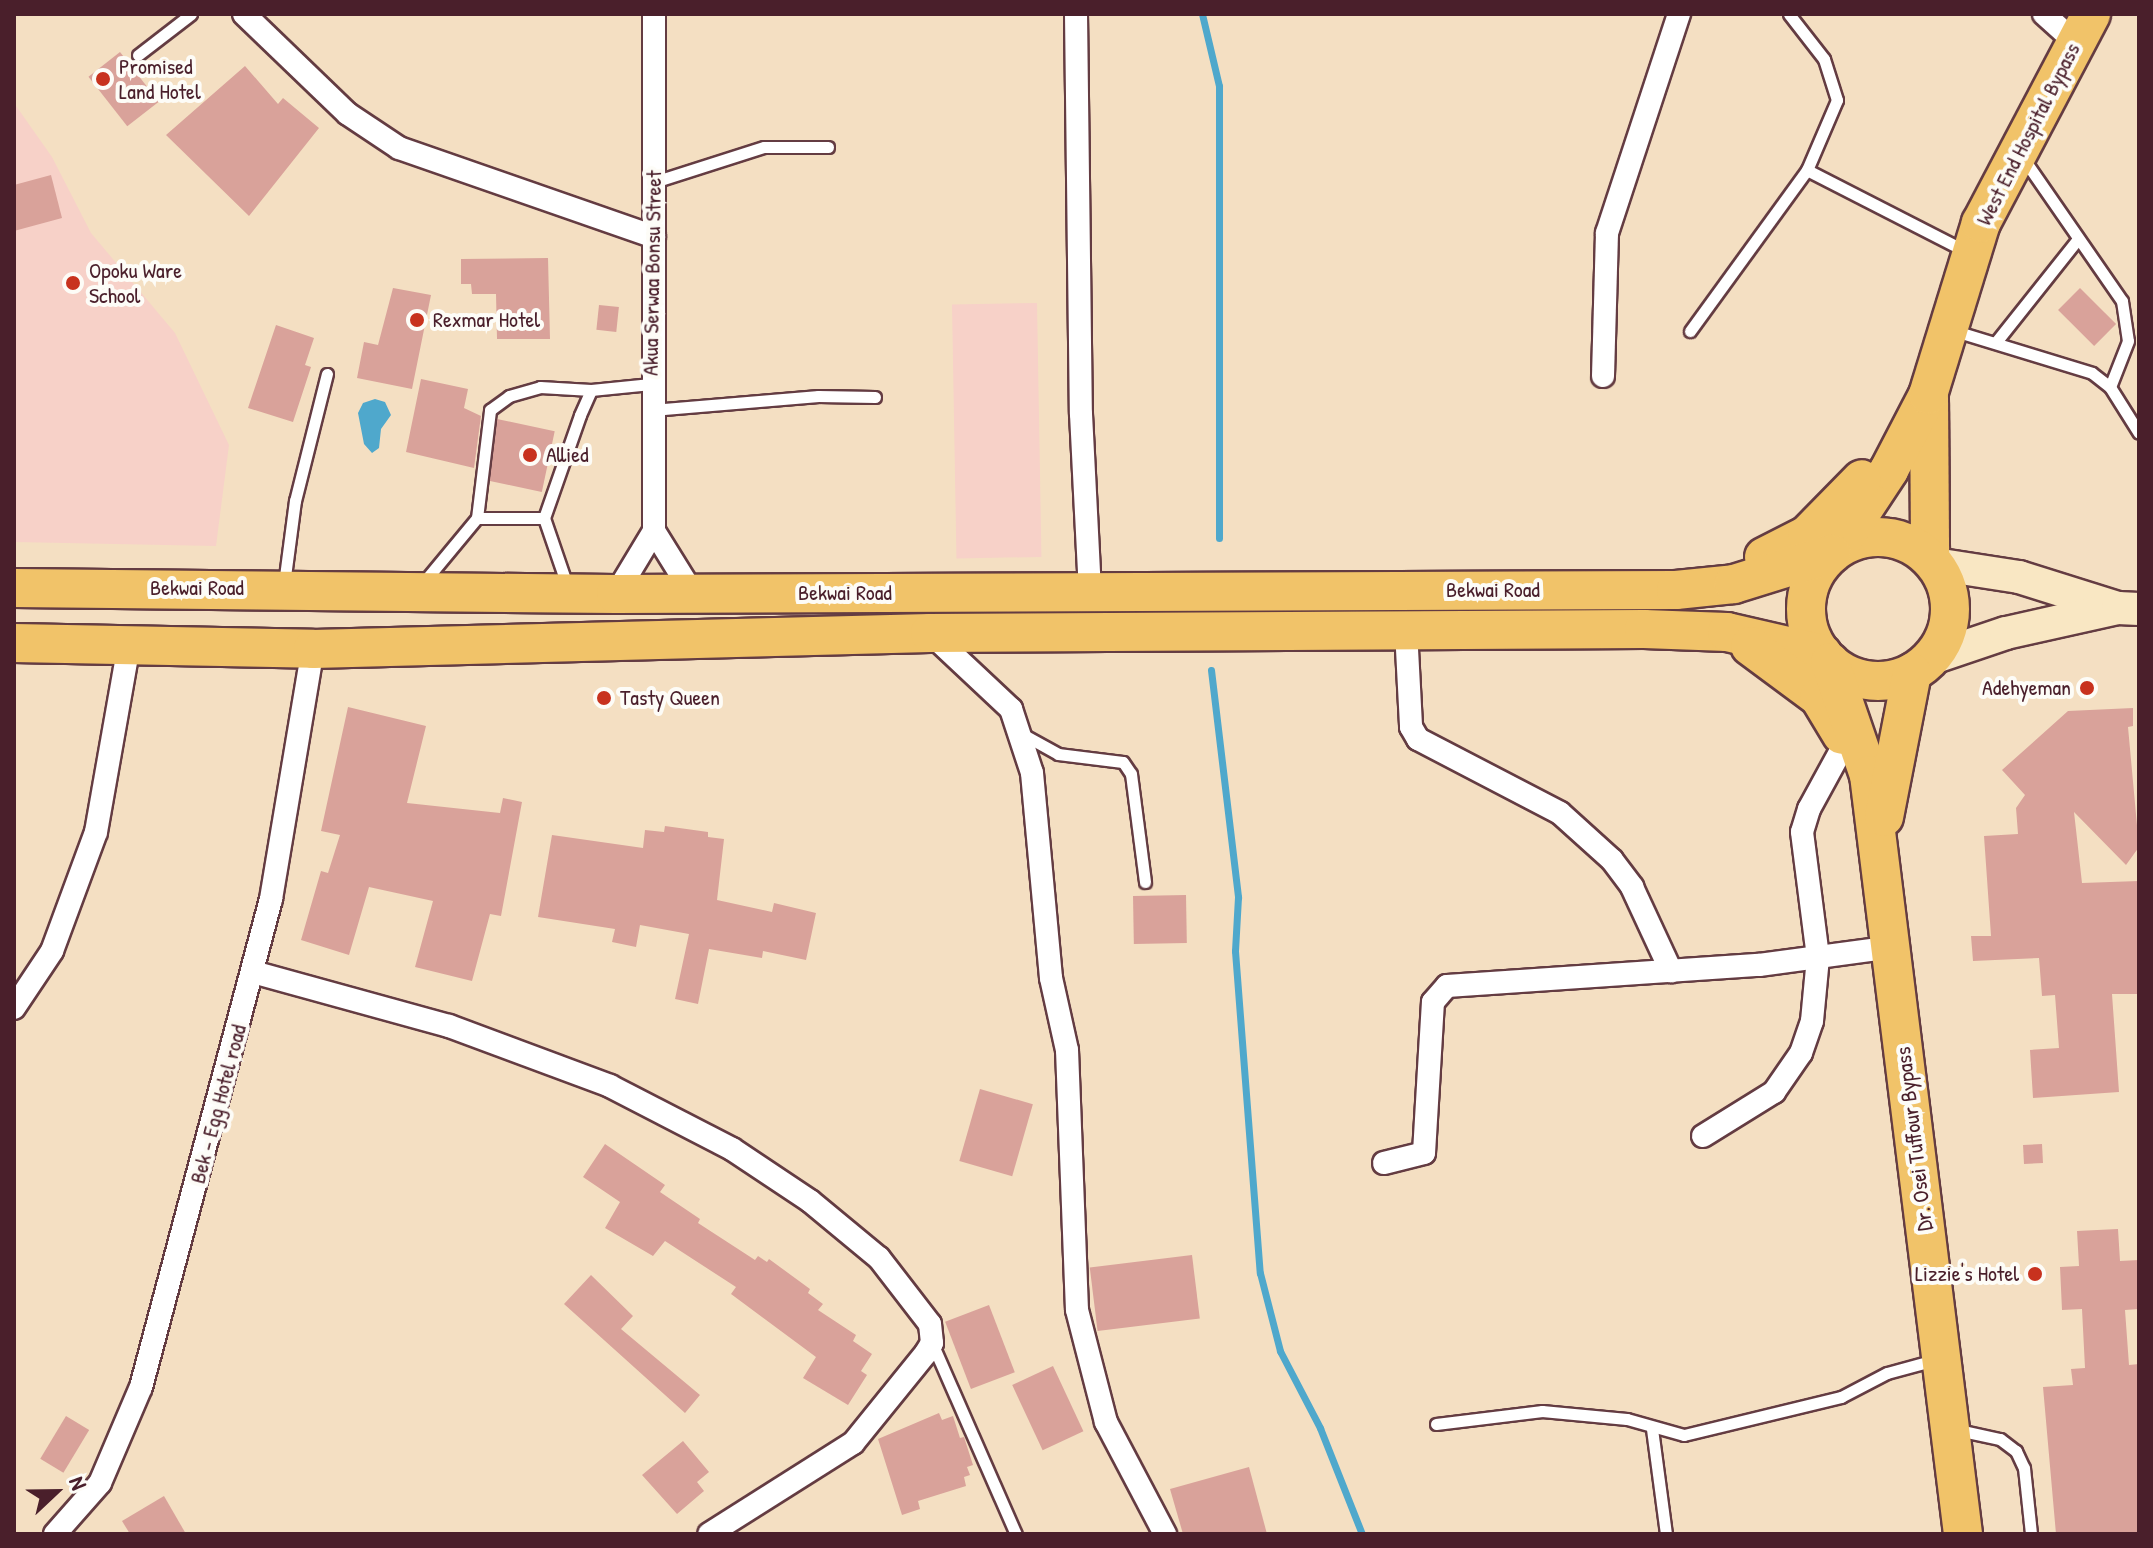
<!DOCTYPE html>
<style>
body{margin:0}
#map{position:relative;width:2153px;height:1548px;overflow:hidden;background:#f4dfc2;font-family:"Patrick Hand",sans-serif}
div>[style]{position:absolute}
[style*='--x']{left:calc(var(--x)*1px);top:calc(var(--y)*1px);width:calc(var(--w)*1px);rotate:calc(var(--a)*1deg)}
.built>*{inset:0;background:#f7d1c8;transform-origin:0 0}
.water>*{inset:0;background:#4fa8cc}
.stream>*{height:7px;margin:-3.5px;padding:0 3.5px;transform-origin:3.5px;border-radius:3.5px;background:#4fa8cc}
.building>*{inset:0;background:#d9a29a;transform-origin:0 0}
.roads{filter:drop-shadow(2px 0 #643c42) drop-shadow(-2px 0 #643c42) drop-shadow(0 2px #643c42) drop-shadow(0 -2px #643c42)}
.service>*{height:11px;margin:-5.5px;padding:0 5.5px;transform-origin:5.5px;border-radius:5.5px;background:#fff}
.minor>*{height:22px;margin:-11px;padding:0 11px;transform-origin:11px;border-radius:11px;background:#fff}
.secondary>*{height:32px;margin:-16px;padding:0 16px;transform-origin:16px;border-radius:16px;background:#f9e7c3}
.trunk>*{height:38px;margin:-19px;padding:0 19px;transform-origin:19px;border-radius:19px;background:#f1c369}
.trunk>.ring{margin:-19px;padding:0;box-sizing:content-box;background:none;border:38px solid #f1c369;border-radius:50%}
.dots>*{width:22px;height:22px;translate:-50% -50%;box-sizing:border-box;border:4px solid #fdfcf7;border-radius:50%}
span{translate:-50% -50%;white-space:nowrap;text-align:center;line-height:1.15;-webkit-text-stroke:8px #fdfcf7;paint-order:stroke}
.poi-label{font-size:22px;color:#4a1f2b}
.left{translate:0 -50%;text-align:left}
.right{translate:-100% -50%;text-align:right}
.street-label{font-size:22px;color:#4a1f2b}
.frame{position:absolute;inset:0;border:16px solid #4a1f2b;pointer-events:none}
.north{position:absolute;left:16px;top:1452px;width:80px;height:80px;-webkit-text-stroke:6px #fdfcf7;paint-order:stroke;rotate:68deg;font-size:22px;font-weight:700;line-height:32px;text-align:center;color:#4a1f2b}
.north::after{content:'';display:block;margin:auto;width:28px;height:36px;background:#4a1f2b;clip-path:polygon(50% 0,100% 100%,50% 72%,0 100%)}
</style>
<div id="map">
<div class="built">
<i style="clip-path:polygon(14px 103px,52px 157px,91px 233px,175px 333px,229px 445px,216px 546px,14px 542px)"></i>
<i style="left:1037px;top:303px;width:254px;height:85px;rotate:89deg"></i>
</div>
<div class="water">
<i style="clip-path:polygon(375px 399px,385px 402px,391px 415px,381px 429px,379px 448px,372px 453px,364px 444px,358px 413px,363px 403px)"></i>
</div>
<div class="stream">
<i style="--x:1202;--y:14;--w:74;--a:76.7"></i>
<i style="--x:1219;--y:86;--w:452;--a:90"></i>
<i style="--x:1211;--y:670;--w:229;--a:83.2"></i>
<i style="--x:1238;--y:897;--w:54;--a:93.2"></i>
<i style="--x:1235;--y:951;--w:323;--a:85.6"></i>
<i style="--x:1260;--y:1273;--w:81;--a:75.6"></i>
<i style="--x:1280;--y:1351;--w:87;--a:62.5"></i>
<i style="--x:1320;--y:1428;--w:114;--a:68.4"></i>
</div>
<div class="building">
<i style="left:120px;top:52px;width:63px;height:40px;rotate:52deg"></i>
<i style="clip-path:polygon(245px 66px,278px 104px,283px 98px,319px 128px,249px 216px,166px 135px)"></i>
<i style="clip-path:polygon(51px 175px,62px 218px,14px 231px,14px 185px)"></i>
<i style="clip-path:polygon(548px 258px,550px 339px,497px 339px,496px 294px,472px 294px,471px 284px,461px 284px,461px 259px)"></i>
<i style="clip-path:polygon(393px 288px,431px 295px,412px 389px,357px 378px,364px 342px,378px 345px)"></i>
<i style="left:2080px;top:288px;width:51px;height:31px;rotate:45deg"></i>
<i style="left:599px;top:305px;width:20px;height:25px;rotate:6deg"></i>
<i style="clip-path:polygon(276px 325px,314px 338px,305px 365px,311px 367px,293px 422px,248px 408px)"></i>
<i style="clip-path:polygon(421px 379px,468px 389px,464px 408px,481px 416px,474px 468px,406px 452px)"></i>
<i style="left:497px;top:419px;width:59px;height:62px;rotate:12deg"></i>
<i style="clip-path:polygon(348px 707px,426px 726px,407px 803px,500px 813px,503px 798px,522px 802px,501px 916px,490px 914px,472px 981px,415px 967px,433px 901px,369px 887px,349px 955px,301px 940px,321px 871px,328px 873px,340px 835px,321px 831px)"></i>
<i style="clip-path:polygon(2133px 708px,2133px 726px,2128px 727px,2139px 847px,2126px 865px,2074px 812px,2082px 883px,2139px 881px,2139px 994px,2112px 994px,2119px 1092px,2033px 1098px,2030px 1050px,2059px 1048px,2055px 995px,2042px 996px,2039px 958px,1973px 961px,1971px 936px,1991px 936px,1984px 836px,2018px 834px,2016px 808px,2025px 795px,2002px 770px,2068px 711px)"></i>
<i style="clip-path:polygon(665px 826px,708px 832px,708px 837px,724px 839px,717px 900px,772px 912px,774px 903px,816px 913px,806px 960px,763px 951px,762px 958px,709px 949px,698px 1004px,675px 999px,689px 934px,640px 925px,636px 947px,612px 942px,615px 929px,538px 917px,552px 835px,643px 848px,645px 830px,664px 832px)"></i>
<i style="left:1186px;top:895px;width:48px;height:53px;rotate:89deg"></i>
<i style="left:980px;top:1089px;width:55px;height:75px;rotate:16deg"></i>
<i style="clip-path:polygon(605px 1144px,665px 1185px,660px 1192px,700px 1219px,698px 1223px,755px 1260px,758px 1256px,767px 1262px,769px 1259px,810px 1289px,808px 1293px,823px 1304px,818px 1310px,856px 1335px,853px 1341px,872px 1354px,861px 1371px,867px 1375px,848px 1405px,803px 1378px,816px 1357px,731px 1294px,736px 1287px,665px 1241px,653px 1256px,605px 1228px,620px 1202px,583px 1177px)"></i>
<i style="left:2042px;top:1144px;width:19px;height:19px;rotate:87deg"></i>
<i style="clip-path:polygon(2118px 1229px,2120px 1261px,2139px 1260px,2139px 1309px,2125px 1310px,2129px 1365px,2139px 1364px,2139px 1534px,2056px 1534px,2043px 1387px,2073px 1385px,2071px 1369px,2085px 1368px,2082px 1309px,2062px 1310px,2060px 1267px,2079px 1266px,2077px 1231px)"></i>
<i style="left:1192px;top:1255px;width:64px;height:103px;rotate:83deg"></i>
<i style="clip-path:polygon(591px 1275px,633px 1316px,621px 1329px,700px 1395px,685px 1413px,564px 1304px)"></i>
<i style="left:989px;top:1305px;width:72px;height:47px;rotate:69deg"></i>
<i style="left:1053px;top:1366px;width:72px;height:45px;rotate:65deg"></i>
<i style="clip-path:polygon(939px 1413px,942px 1420px,953px 1416px,960px 1438px,964px 1437px,973px 1465px,967px 1467px,970px 1475px,964px 1477px,966px 1486px,918px 1501px,920px 1509px,902px 1515px,878px 1439px)"></i>
<i style="left:66px;top:1416px;width:27px;height:50px;rotate:31deg"></i>
<i style="clip-path:polygon(683px 1441px,709px 1472px,697px 1482px,704px 1491px,677px 1514px,642px 1475px)"></i>
<i style="clip-path:polygon(1249px 1467px,1267px 1534px,1183px 1534px,1170px 1489px)"></i>
<i style="clip-path:polygon(164px 1496px,186px 1534px,130px 1534px,122px 1521px)"></i>
</div>
<div class="roads">
<div class="service">
<i style="--x:138;--y:55;--w:67;--a:-37.7"></i>
<i style="--x:2023;--y:158;--w:174;--a:55.3"></i>
<i style="--x:2122;--y:301;--w:40;--a:81.5"></i>
<i style="--x:2128;--y:341;--w:49;--a:111.4"></i>
<i style="--x:1807;--y:170;--w:180;--a:27.1"></i>
<i style="--x:654;--y:182;--w:115;--a:-17.7"></i>
<i style="--x:764;--y:147;--w:64;--a:0"></i>
<i style="--x:1690;--y:331;--w:199;--a:-54"></i>
<i style="--x:1807;--y:170;--w:76;--a:-66.8"></i>
<i style="--x:1837;--y:100;--w:43;--a:-107.6"></i>
<i style="--x:1824;--y:59;--w:57;--a:-127.9"></i>
<i style="--x:1955;--y:331;--w:143;--a:17"></i>
<i style="--x:2092;--y:373;--w:23;--a:38"></i>
<i style="--x:2110;--y:387;--w:54;--a:57.8"></i>
<i style="--x:1996;--y:342;--w:132;--a:-51.5"></i>
<i style="--x:652;--y:410;--w:167;--a:-4.8"></i>
<i style="--x:818;--y:396;--w:57;--a:1"></i>
<i style="--x:477;--y:518;--w:109;--a:-83.1"></i>
<i style="--x:490;--y:410;--w:24;--a:-36"></i>
<i style="--x:509;--y:396;--w:32;--a:-16"></i>
<i style="--x:540;--y:387;--w:51;--a:3.4"></i>
<i style="--x:423;--y:583;--w:85;--a:-50.3"></i>
<i style="--x:477;--y:518;--w:67;--a:0"></i>
<i style="--x:284;--y:584;--w:84;--a:-82.5"></i>
<i style="--x:295;--y:501;--w:131;--a:-75.9"></i>
<i style="--x:568;--y:588;--w:74;--a:-108.9"></i>
<i style="--x:544;--y:518;--w:109;--a:-70.7"></i>
<i style="--x:580;--y:415;--w:27;--a:-66"></i>
<i style="--x:591;--y:390;--w:60;--a:-5.7"></i>
<i style="--x:1024;--y:735;--w:39;--a:29"></i>
<i style="--x:1058;--y:754;--w:65;--a:7"></i>
<i style="--x:1123;--y:762;--w:14;--a:56"></i>
<i style="--x:1131;--y:774;--w:109;--a:82.6"></i>
<i style="--x:932;--y:1343;--w:209;--a:66.3"></i>
<i style="--x:1436;--y:1424;--w:107;--a:-7"></i>
<i style="--x:1542;--y:1411;--w:85;--a:5.4"></i>
<i style="--x:1627;--y:1419;--w:59;--a:15.7"></i>
<i style="--x:1684;--y:1435;--w:162;--a:-13.6"></i>
<i style="--x:1841;--y:1397;--w:52;--a:-27.6"></i>
<i style="--x:1887;--y:1373;--w:50;--a:-15.2"></i>
<i style="--x:1652;--y:1429;--w:106;--a:82.4"></i>
<i style="--x:1958;--y:1430;--w:43;--a:12.1"></i>
<i style="--x:2000;--y:1439;--w:20;--a:37"></i>
<i style="--x:2016;--y:1451;--w:19;--a:65"></i>
<i style="--x:2024;--y:1468;--w:66;--a:83.9"></i>
</div>
<div class="minor">
<i style="--x:244;--y:14;--w:144;--a:43.9"></i>
<i style="--x:348;--y:114;--w:61;--a:33.7"></i>
<i style="--x:399;--y:148;--w:270;--a:19.2"></i>
<i style="--x:1076;--y:14;--w:400;--a:89.3"></i>
<i style="--x:1081;--y:414;--w:178;--a:87.1"></i>
<i style="--x:2044;--y:14;--w:40;--a:42"></i>
<i style="--x:1603;--y:376;--w:143;--a:-88.4"></i>
<i style="--x:1607;--y:233;--w:231;--a:-71.8"></i>
<i style="--x:654;--y:531;--w:74;--a:58.2"></i>
<i style="--x:616;--y:594;--w:74;--a:-58.9"></i>
<i style="--x:654;--y:531;--w:517;--a:-90"></i>
<i style="--x:1406;--y:630;--w:97;--a:87"></i>
<i style="--x:1411;--y:727;--w:14;--a:60"></i>
<i style="--x:1418;--y:739;--w:160;--a:27.5"></i>
<i style="--x:1560;--y:813;--w:70;--a:42.1"></i>
<i style="--x:1612;--y:860;--w:34;--a:53"></i>
<i style="--x:1632;--y:887;--w:93;--a:65.1"></i>
<i style="--x:931;--y:634;--w:110;--a:43.2"></i>
<i style="--x:1011;--y:709;--w:67;--a:71.8"></i>
<i style="--x:1032;--y:773;--w:206;--a:84.7"></i>
<i style="--x:1051;--y:978;--w:74;--a:77.5"></i>
<i style="--x:1067;--y:1050;--w:260;--a:87.8"></i>
<i style="--x:1077;--y:1310;--w:116;--a:75.5"></i>
<i style="--x:1106;--y:1422;--w:127;--a:62.2"></i>
<i style="--x:253;--y:972;--w:203;--a:15.4"></i>
<i style="--x:449;--y:1026;--w:172;--a:20.4"></i>
<i style="--x:610;--y:1086;--w:137;--a:27.3"></i>
<i style="--x:732;--y:1149;--w:94;--a:33.7"></i>
<i style="--x:810;--y:1201;--w:89;--a:39.6"></i>
<i style="--x:879;--y:1258;--w:83;--a:52.3"></i>
<i style="--x:930;--y:1324;--w:19;--a:84"></i>
<i style="--x:932;--y:1343;--w:12;--a:121"></i>
<i style="--x:926;--y:1353;--w:116;--a:129"></i>
<i style="--x:853;--y:1443;--w:170;--a:147.7"></i>
<i style="--x:14;--y:1008;--w:69;--a:-56.3"></i>
<i style="--x:52;--y:951;--w:127;--a:-69.7"></i>
<i style="--x:96;--y:832;--w:191;--a:-80"></i>
<i style="--x:1703;--y:1136;--w:84;--a:-31.8"></i>
<i style="--x:1774;--y:1092;--w:47;--a:-55.3"></i>
<i style="--x:1801;--y:1053;--w:34;--a:-71"></i>
<i style="--x:1812;--y:1021;--w:64;--a:-84.6"></i>
<i style="--x:1818;--y:957;--w:126;--a:-97.3"></i>
<i style="--x:1802;--y:832;--w:24;--a:-73"></i>
<i style="--x:1809;--y:809;--w:77;--a:-61.4"></i>
<i style="--x:1384;--y:1163;--w:41;--a:-14"></i>
<i style="--x:1424;--y:1153;--w:151;--a:-86.6"></i>
<i style="--x:1433;--y:1002;--w:21;--a:-49"></i>
<i style="--x:1447;--y:986;--w:313;--a:-3.9"></i>
<i style="--x:1759;--y:965;--w:134;--a:-7.7"></i>
<i style="--x:55;--y:1534;--w:68;--a:-48.6"></i>
<i style="--x:100;--y:1483;--w:104;--a:-66.9"></i>
<i style="--x:141;--y:1387;--w:505;--a:-75.08"></i>
<i style="--x:271;--y:899;--w:254;--a:-80.5"></i>
</div>
<div class="secondary">
<i style="--x:1935;--y:564;--w:85;--a:8.8"></i>
<i style="--x:2019;--y:577;--w:101;--a:17.4"></i>
<i style="--x:1932;--y:658;--w:78;--a:-18.7"></i>
<i style="--x:2006;--y:633;--w:115;--a:-12.6"></i>
<i style="--x:2118;--y:608;--w:21;--a:3"></i>
</div>
<div class="trunk">
<i style="--x:1929;--y:398;--w:160;--a:89.6"></i>
<i class="ring" style="left:1806px;top:537px;width:106px;height:106px"></i>
<i style="--x:1837;--y:549;--w:95;--a:-56.6"></i>
<i style="--x:1889;--y:470;--w:85;--a:-62.5"></i>
<i style="--x:1928;--y:395;--w:180;--a:-72.9"></i>
<i style="--x:1981;--y:223;--w:236;--a:-62.2"></i>
<i style="--x:1764;--y:557;--w:48;--a:-27.1"></i>
<i style="--x:1807;--y:535;--w:78;--a:-45.5"></i>
<i style="--x:14;--y:588;--w:602;--a:0.57"></i>
<i style="--x:616;--y:594;--w:1060;--a:-0.22"></i>
<i style="--x:1676;--y:590;--w:58;--a:-5.9"></i>
<i style="--x:1734;--y:584;--w:102;--a:-17.2"></i>
<i style="--x:14;--y:643;--w:299;--a:1.1"></i>
<i style="--x:313;--y:649;--w:617;--a:-1.49"></i>
<i style="--x:930;--y:633;--w:714;--a:-0.32"></i>
<i style="--x:1644;--y:629;--w:83;--a:2.1"></i>
<i style="--x:1727;--y:632;--w:98;--a:13"></i>
<i style="--x:1750;--y:646;--w:86;--a:36.5"></i>
<i style="--x:1819;--y:697;--w:44;--a:58.8"></i>
<i style="--x:1830;--y:662;--w:120;--a:71"></i>
<i style="--x:1869;--y:775;--w:765;--a:82.94"></i>
<i style="--x:1884;--y:817;--w:147;--a:-79"></i>
</div>
</div>
<div class="dots">
<i style="left:103px;top:79px;background:#c8321e"></i>
<i style="left:73px;top:283px;background:#c8321e"></i>
<i style="left:417px;top:320px;background:#c8321e"></i>
<i style="left:530px;top:455px;background:#c8321e"></i>
<i style="left:2087px;top:688px;background:#c8321e"></i>
<i style="left:604px;top:698px;background:#c8321e"></i>
<i style="left:2035px;top:1274px;background:#c8321e"></i>
</div>
<div class="poi-label">
<span class="left" style="left:119px;top:79px">Promised<br>Land Hotel</span>
<span class="left" style="left:89px;top:283px">Opoku Ware<br>School</span>
<span class="left" style="left:433px;top:320px">Rexmar Hotel</span>
<span class="left" style="left:546px;top:455px">Allied</span>
<span class="right" style="left:2071px;top:688px">Adehyeman</span>
<span class="left" style="left:620px;top:698px">Tasty Queen</span>
<span class="right" style="left:2019px;top:1274px">Lizzie's Hotel</span>
</div>
<div class="street-label">
<span style="left:2028px;top:134px;rotate:-63deg">West End Hospital Bypass</span>
<span style="left:652px;top:273px;rotate:-89deg">Akua Serwaa Bonsu Street</span>
<span style="left:197px;top:588px">Bekwai Road</span>
<span style="left:1493px;top:590px">Bekwai Road</span>
<span style="left:845px;top:593px">Bekwai Road</span>
<span style="left:218px;top:1104px;rotate:-75deg">Bek - Egg Hotel road</span>
<span style="left:1914px;top:1139px;rotate:-97deg">Dr. Osei Tuffour Bypass</span>
</div>
<div class="frame"></div>
<div class="north">N</div>
</div>
